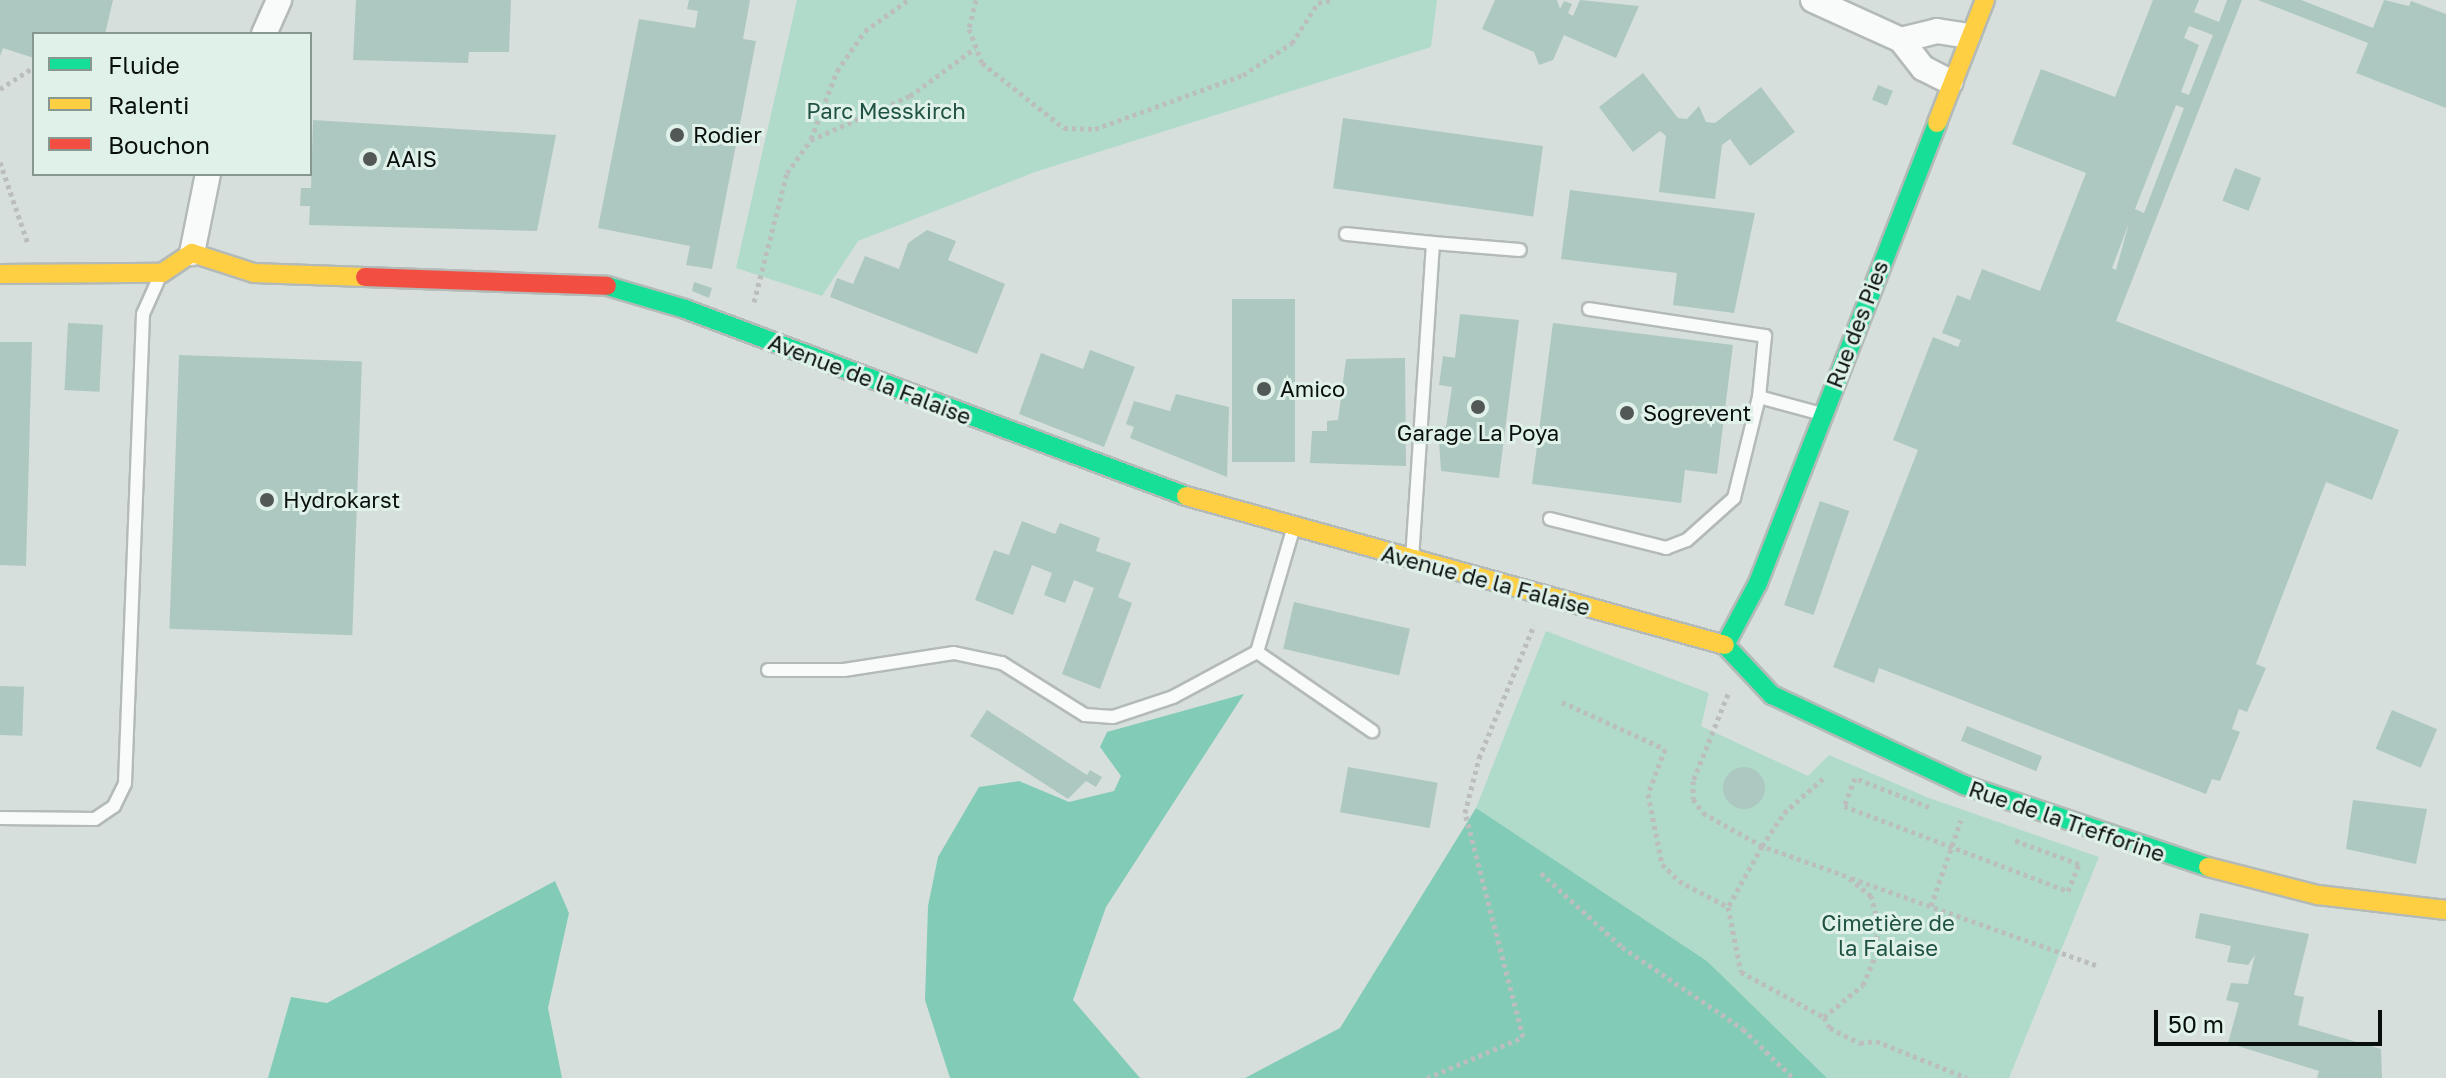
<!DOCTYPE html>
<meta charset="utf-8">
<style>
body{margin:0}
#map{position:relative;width:2446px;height:1078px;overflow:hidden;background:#d6dfdb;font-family:"Golos Text",sans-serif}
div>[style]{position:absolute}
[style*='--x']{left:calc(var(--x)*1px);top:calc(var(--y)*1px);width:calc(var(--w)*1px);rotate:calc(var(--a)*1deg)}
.green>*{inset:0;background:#b0dbcb}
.forest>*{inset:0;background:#82ccb7}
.building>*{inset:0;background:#adc8c0;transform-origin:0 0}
.round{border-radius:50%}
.path>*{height:5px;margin-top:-2.5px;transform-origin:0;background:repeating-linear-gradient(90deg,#bbbebd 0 4px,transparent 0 8px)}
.roads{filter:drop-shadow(2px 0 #b3bab7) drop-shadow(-2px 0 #b3bab7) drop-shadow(0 2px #b3bab7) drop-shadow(0 -2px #b3bab7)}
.lane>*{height:12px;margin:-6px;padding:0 6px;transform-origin:6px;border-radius:6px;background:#f9fafa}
.street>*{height:24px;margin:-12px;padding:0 12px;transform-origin:12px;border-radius:12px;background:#f9fafa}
.fast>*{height:18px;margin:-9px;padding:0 9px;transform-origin:9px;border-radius:9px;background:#16e098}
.slow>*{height:18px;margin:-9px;padding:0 9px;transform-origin:9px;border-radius:9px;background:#ffcf43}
.jam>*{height:18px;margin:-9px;padding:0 9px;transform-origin:9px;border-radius:9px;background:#f24e42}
.dots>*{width:22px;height:22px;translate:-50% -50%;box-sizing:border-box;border:4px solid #dff1e9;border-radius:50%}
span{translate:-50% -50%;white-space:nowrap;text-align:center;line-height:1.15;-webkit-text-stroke:6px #dff1e9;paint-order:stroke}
.park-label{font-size:22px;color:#1f5242}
.poi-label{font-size:22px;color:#090f0d}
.left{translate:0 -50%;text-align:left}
.street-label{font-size:22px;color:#090f0d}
.legend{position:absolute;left:32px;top:32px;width:280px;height:144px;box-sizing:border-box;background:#dff1e9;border:2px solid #899791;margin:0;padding:10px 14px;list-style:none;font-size:24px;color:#090f0d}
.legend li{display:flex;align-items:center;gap:16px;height:40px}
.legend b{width:40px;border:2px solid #899791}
.scale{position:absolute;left:2154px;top:1010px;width:228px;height:36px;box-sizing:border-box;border:4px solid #090f0d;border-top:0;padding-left:10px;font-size:24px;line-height:28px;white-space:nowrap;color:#090f0d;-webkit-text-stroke:6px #dff1e9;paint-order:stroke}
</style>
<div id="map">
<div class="green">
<i style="clip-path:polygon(797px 0,1437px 0,1431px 47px,1035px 172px,858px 241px,822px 296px,736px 268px)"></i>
<i style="clip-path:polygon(1546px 631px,1709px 693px,1701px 726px,1808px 776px,1829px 755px,1929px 798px,2099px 857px,2009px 1078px,1827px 1078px,1707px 961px,1476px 808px)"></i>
</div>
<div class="forest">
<i style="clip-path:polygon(1244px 694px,1106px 907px,1073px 1000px,1140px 1078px,950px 1078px,925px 1000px,928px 906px,938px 857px,979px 787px,1019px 781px,1069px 802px,1114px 791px,1121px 776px,1100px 747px,1107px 732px)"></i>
<i style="clip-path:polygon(1476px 808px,1707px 961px,1827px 1078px,1245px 1078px,1340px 1028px)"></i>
<i style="clip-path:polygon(555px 881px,569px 913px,548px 1008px,562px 1078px,268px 1078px,291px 997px,327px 1003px)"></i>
</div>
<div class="building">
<i style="clip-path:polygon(0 0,113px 0,105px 34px,34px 34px,34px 58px,3px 48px,0 56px)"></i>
<i style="clip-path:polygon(356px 0,511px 0,509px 52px,469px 52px,468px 63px,353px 60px)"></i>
<i style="clip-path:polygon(689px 0,750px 0,743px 39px,756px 41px,712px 269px,686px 265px,690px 246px,598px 228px,639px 19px,695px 28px,698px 11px,687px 9px)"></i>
<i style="clip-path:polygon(1495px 0,1557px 0,1560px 9px,1564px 1px,1572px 4px,1568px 13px,1573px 16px,1580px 0,1639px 6px,1616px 58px,1564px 35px,1553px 60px,1539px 65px,1534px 52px,1482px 29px)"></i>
<i style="clip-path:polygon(evenodd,2153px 0,2199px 0,2194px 12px,2219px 22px,2227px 0,2242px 0,2116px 321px,2399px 430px,2372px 500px,2326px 482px,2256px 664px,2266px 668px,2247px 712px,2239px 709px,2232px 729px,2240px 732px,2220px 781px,2212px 779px,2206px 794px,1879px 668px,1874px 683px,1833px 667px,1918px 450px,1893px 440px,1933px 337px,1958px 347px,1961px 340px,1942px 333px,1957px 295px,1970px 300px,1982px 269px,2040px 291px,2086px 173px,2012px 144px,2041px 69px,2115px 97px,2153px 0,2189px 26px,2213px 35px,2189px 95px,2181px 92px,2199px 45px,2184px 38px,2189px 26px,2153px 0,2176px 105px,2184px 108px,2144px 213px,2135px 209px,2176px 105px,2153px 0,2129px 223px,2116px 270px,2112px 268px,2129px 223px)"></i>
<i style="clip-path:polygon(2258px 0,2301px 0,2373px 28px,2384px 0,2409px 6px,2411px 1px,2446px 14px,2446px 108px,2356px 73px,2368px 43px)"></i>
<i style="clip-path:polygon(1643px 73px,1678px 118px,1687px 119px,1699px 106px,1706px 122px,1715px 123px,1761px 87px,1795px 132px,1750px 166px,1730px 139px,1722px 145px,1715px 199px,1659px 192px,1666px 136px,1660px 131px,1633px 152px,1599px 107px)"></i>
<i style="left:1878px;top:85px;width:16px;height:16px;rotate:22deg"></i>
<i style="left:1343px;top:118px;width:202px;height:71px;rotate:8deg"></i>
<i style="clip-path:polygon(313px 120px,556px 135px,537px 231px,309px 225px,310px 206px,300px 206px,301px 188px,311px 188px)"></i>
<i style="left:2235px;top:168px;width:28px;height:35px;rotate:21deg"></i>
<i style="clip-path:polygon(1570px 190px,1755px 213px,1734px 313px,1673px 305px,1677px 273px,1561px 259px)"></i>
<i style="clip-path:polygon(927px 230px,956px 241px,948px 260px,1005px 284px,977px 354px,830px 297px,837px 278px,853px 284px,865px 256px,899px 269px,908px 243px)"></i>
<i style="clip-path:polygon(694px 282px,712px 288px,709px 298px,692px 291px)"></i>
<i style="left:1295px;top:299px;width:163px;height:63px;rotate:90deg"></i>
<i style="clip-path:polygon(1460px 314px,1519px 320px,1499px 478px,1441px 471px,1438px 426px,1446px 427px,1452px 387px,1439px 385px,1443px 356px,1455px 358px)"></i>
<i style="left:68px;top:323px;width:35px;height:67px;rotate:3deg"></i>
<i style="clip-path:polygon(1553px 323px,1733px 345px,1717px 474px,1685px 470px,1681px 503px,1532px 484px)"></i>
<i style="clip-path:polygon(0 342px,32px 342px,26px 566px,0 565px)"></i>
<i style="clip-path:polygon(1090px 350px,1135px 367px,1104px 447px,1019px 414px,1041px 353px,1083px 369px)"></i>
<i style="left:179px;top:355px;width:183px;height:274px;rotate:2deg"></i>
<i style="clip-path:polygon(1405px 358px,1406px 466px,1310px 463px,1312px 431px,1327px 431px,1327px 421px,1338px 420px,1346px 359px)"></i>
<i style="clip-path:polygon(1176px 394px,1229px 407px,1227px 477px,1130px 438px,1134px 427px,1126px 424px,1134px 401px,1170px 411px)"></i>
<i style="left:1820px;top:501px;width:31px;height:110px;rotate:19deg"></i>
<i style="clip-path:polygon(1022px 521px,1055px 534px,1060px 523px,1100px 538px,1096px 551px,1131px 563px,1118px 597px,1132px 603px,1100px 689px,1062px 674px,1094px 588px,1074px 580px,1065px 603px,1044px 595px,1052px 573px,1032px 565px,1013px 615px,975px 600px,994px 550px,1009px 555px)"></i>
<i style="left:1294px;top:602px;width:119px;height:48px;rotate:13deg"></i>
<i style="left:0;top:686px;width:24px;height:49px;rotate:2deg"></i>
<i style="clip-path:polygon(987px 710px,1087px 775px,1090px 770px,1102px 777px,1096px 787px,1086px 781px,1068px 799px,970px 736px)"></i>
<i style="left:2392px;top:710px;width:49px;height:42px;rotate:23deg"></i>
<i style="left:1967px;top:726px;width:81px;height:16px;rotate:22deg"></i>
<i class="round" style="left:1723px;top:767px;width:42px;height:42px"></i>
<i style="left:1348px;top:767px;width:91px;height:46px;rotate:10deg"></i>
<i style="clip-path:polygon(2353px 800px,2427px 809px,2416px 864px,2346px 849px)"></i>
<i style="clip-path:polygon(2200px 913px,2309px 934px,2294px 995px,2304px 997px,2298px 1025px,2381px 1049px,2382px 1078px,2317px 1078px,2319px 1071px,2228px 1043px,2239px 1003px,2226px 1000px,2231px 983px,2248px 984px,2255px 955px,2248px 965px,2227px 962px,2231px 946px,2195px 938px)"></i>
</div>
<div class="path">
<i style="--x:976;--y:0;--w:30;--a:104"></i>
<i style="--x:969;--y:29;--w:36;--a:69"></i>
<i style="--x:982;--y:63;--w:105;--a:38.4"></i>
<i style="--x:1064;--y:128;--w:31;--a:2"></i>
<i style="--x:1095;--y:129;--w:158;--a:-20"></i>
<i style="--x:1243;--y:75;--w:59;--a:-33.1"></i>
<i style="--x:1292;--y:43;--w:48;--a:-57"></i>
<i style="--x:1318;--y:3;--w:13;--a:-13"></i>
<i style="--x:0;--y:89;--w:40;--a:-32.9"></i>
<i style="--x:811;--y:139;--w:73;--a:-69.1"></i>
<i style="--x:837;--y:71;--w:49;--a:-55"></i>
<i style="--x:865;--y:31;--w:53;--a:-35.8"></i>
<i style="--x:0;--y:162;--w:87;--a:71.1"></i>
<i style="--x:754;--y:302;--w:133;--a:-75.7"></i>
<i style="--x:787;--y:173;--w:41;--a:-54"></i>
<i style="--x:811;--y:140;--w:108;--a:-24"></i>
<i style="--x:910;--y:96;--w:81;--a:-36.4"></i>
<i style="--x:1728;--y:694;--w:94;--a:111.9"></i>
<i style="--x:1693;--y:781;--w:18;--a:90"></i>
<i style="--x:1693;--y:799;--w:17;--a:54"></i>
<i style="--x:1703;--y:813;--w:68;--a:29.2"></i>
<i style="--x:1762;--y:846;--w:40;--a:-56"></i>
<i style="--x:1784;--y:813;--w:55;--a:-41.3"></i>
<i style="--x:1562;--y:702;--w:113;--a:24.5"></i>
<i style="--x:1665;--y:749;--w:48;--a:110.7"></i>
<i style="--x:1648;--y:794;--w:71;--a:78.7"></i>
<i style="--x:1662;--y:864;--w:24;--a:45"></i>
<i style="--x:1679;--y:881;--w:55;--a:28"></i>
<i style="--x:1728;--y:907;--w:66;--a:78.7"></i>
<i style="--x:1741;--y:972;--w:94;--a:28.5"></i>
<i style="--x:1824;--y:1017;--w:50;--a:-39.4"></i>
<i style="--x:1863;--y:985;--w:33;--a:-67"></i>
<i style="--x:1876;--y:955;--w:33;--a:-87"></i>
<i style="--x:1878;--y:922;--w:27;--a:-105"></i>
<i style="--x:1871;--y:896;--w:32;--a:-141"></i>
<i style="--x:1846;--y:876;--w:89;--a:-160.3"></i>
<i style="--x:1762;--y:846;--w:70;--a:119.1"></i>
<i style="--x:1929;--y:807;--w:79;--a:-158.6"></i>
<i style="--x:1855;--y:778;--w:30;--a:111"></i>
<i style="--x:1844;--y:806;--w:240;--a:20.8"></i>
<i style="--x:2068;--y:891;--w:29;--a:-68"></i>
<i style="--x:2079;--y:864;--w:72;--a:-159.8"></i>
<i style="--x:1541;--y:873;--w:110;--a:42.4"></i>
<i style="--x:1622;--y:947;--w:146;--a:34.1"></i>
<i style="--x:1743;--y:1029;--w:70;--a:44.4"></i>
<i style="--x:1851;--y:878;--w:260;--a:19.6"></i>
<i style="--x:1931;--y:906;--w:91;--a:-70.8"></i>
<i style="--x:1824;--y:1017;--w:13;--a:61"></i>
<i style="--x:1830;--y:1028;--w:34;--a:27"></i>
<i style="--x:1860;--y:1043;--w:16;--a:-7"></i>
<i style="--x:1876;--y:1041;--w:98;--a:22.1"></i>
<i style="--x:1427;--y:1078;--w:104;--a:-23.1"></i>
<i style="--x:1523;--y:1037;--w:231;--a:-104.5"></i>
<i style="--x:1465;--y:813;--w:57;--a:-75.7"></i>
<i style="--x:1479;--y:758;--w:144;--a:-67.5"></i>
</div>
<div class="roads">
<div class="lane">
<i style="--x:1346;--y:234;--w:87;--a:5.9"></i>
<i style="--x:1433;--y:243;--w:318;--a:93.8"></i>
<i style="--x:1433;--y:243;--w:87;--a:4.6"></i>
<i style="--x:1589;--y:309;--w:178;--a:8.7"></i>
<i style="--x:1765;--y:336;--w:61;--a:95.6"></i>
<i style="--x:1550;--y:519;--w:120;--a:14"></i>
<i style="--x:1666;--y:548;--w:22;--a:-21"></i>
<i style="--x:1687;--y:540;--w:63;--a:-41.8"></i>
<i style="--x:1734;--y:498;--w:104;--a:-76.1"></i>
<i style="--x:1759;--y:397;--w:65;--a:15.1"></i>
<i style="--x:1257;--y:652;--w:140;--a:34.5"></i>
<i style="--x:768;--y:670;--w:76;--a:0"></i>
<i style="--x:844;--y:670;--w:111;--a:-8.8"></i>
<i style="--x:954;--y:653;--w:49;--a:11.8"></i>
<i style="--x:1002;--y:663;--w:98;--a:32.1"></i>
<i style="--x:1085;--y:715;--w:28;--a:4"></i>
<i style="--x:1113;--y:717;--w:63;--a:-18.4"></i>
<i style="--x:1173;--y:697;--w:95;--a:-28.2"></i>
<i style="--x:1257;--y:652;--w:124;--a:-73.6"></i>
<i style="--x:0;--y:818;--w:95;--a:0.6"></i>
<i style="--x:95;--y:819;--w:23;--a:-34"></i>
<i style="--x:114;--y:806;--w:25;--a:-64"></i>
<i style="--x:125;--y:783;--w:469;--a:-87.8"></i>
<i style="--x:143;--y:314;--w:42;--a:-65.9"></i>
</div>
<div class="street">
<i style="--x:1813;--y:0;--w:97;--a:24.4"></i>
<i style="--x:1901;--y:40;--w:36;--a:52"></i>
<i style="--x:1923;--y:68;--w:31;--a:27"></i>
<i style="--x:264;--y:34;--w:37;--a:-66"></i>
<i style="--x:1901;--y:40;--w:37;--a:-14"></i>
<i style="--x:1937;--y:31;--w:31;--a:9"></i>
<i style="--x:192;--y:253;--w:81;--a:-78.6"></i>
</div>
<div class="fast">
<i style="--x:607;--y:286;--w:81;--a:16.4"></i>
<i style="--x:685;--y:309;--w:535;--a:20.47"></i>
<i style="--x:1725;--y:645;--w:69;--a:46.8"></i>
<i style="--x:1772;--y:695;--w:212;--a:25.1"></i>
<i style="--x:1964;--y:785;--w:257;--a:18.6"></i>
<i style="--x:1725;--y:645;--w:70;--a:-62"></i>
<i style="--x:1758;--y:583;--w:494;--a:-68.7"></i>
</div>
<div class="slow">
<i style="--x:1937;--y:123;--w:132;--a:-68.7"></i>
<i style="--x:0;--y:274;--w:162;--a:-0.4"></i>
<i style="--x:162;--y:273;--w:36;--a:-34"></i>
<i style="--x:192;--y:253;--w:65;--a:17.9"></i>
<i style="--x:254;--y:273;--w:111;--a:2.1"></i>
<i style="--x:1186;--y:496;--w:559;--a:15.45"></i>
<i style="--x:2208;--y:867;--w:114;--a:14.3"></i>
<i style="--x:2318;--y:895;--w:129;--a:6.7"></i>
</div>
<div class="jam">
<i style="--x:365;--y:277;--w:242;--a:2.1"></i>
</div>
</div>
<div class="dots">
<i style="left:677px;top:135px;background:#515855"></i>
<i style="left:370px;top:159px;background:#515855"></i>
<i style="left:1264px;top:389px;background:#515855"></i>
<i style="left:1478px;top:407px;background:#515855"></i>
<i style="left:1627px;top:413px;background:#515855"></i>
<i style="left:267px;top:500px;background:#515855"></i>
</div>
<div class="park-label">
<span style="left:886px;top:111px">Parc Messkirch</span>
<span style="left:1888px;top:935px">Cimetière de<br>la Falaise</span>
</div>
<div class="poi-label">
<span class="left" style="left:693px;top:135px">Rodier</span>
<span class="left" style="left:386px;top:159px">AAIS</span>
<span class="left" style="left:1280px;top:389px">Amico</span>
<span class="left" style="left:1643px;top:413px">Sogrevent</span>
<span style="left:1478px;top:433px">Garage La Poya</span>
<span class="left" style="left:283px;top:500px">Hydrokarst</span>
</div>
<div class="street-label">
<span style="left:1857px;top:324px;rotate:-69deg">Rue des Pies</span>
<span style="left:870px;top:379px;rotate:21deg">Avenue de la Falaise</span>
<span style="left:1486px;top:580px;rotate:15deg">Avenue de la Falaise</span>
<span style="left:2067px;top:821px;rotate:19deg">Rue de la Trefforine</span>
</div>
<ul class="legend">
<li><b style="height:10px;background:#16e098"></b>Fluide</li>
<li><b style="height:10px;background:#ffcf43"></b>Ralenti</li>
<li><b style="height:10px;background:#f24e42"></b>Bouchon</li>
</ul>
<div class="scale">50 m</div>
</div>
